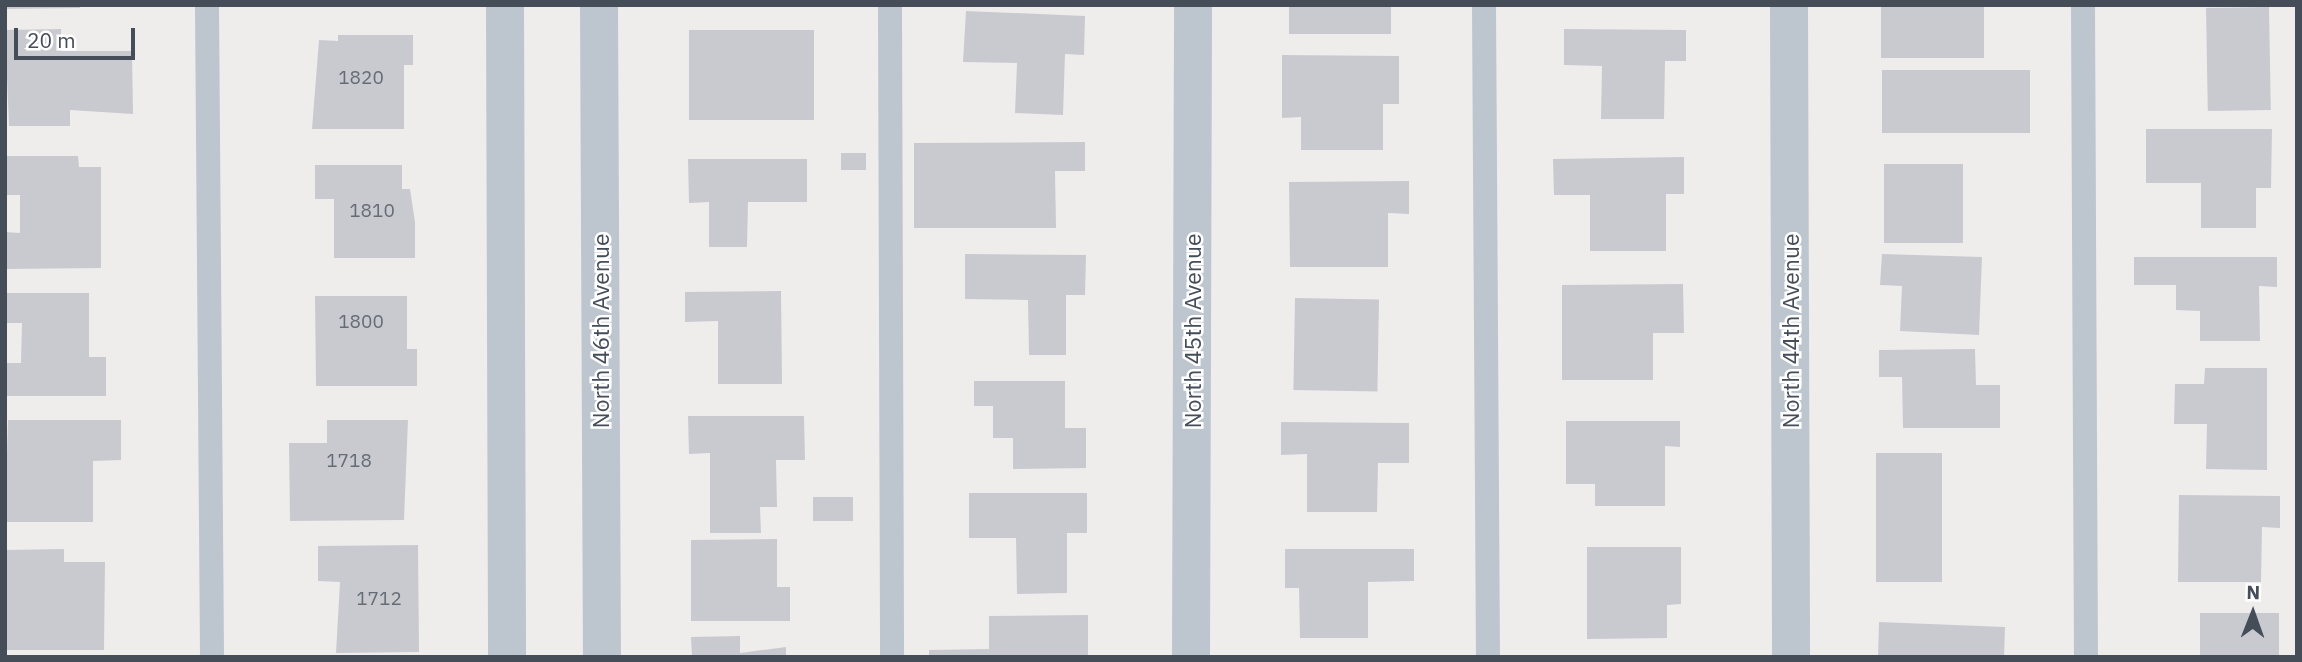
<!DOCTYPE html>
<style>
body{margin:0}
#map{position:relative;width:2302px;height:662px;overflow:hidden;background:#efecec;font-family:"IBM Plex Sans",sans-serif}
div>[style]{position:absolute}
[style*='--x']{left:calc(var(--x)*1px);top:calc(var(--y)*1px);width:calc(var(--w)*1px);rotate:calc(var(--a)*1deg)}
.building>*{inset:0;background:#c9cad0;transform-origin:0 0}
.service>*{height:24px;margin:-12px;padding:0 12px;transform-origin:12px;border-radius:12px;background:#bdc5ce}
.minor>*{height:38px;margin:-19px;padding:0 19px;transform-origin:19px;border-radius:19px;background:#bdc5ce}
.tertiary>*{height:38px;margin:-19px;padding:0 19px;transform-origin:19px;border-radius:19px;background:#bdc5ce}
span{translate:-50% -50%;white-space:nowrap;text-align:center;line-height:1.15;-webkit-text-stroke:5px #fff;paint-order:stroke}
.number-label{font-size:19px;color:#666c76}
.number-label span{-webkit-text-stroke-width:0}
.street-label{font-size:23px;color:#454d58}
.frame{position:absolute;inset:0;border:7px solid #454d58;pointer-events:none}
.north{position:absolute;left:2218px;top:578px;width:70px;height:70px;-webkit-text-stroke:5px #fff;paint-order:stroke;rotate:1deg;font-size:19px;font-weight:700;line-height:28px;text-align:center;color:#454d58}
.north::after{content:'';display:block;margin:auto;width:24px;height:32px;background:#454d58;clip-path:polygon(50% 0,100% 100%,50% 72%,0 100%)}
.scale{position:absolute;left:14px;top:28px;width:121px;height:32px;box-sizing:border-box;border:4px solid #454d58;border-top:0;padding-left:9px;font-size:21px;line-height:24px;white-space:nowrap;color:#454d58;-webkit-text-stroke:5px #fff;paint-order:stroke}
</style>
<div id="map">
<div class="building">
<i style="clip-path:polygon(5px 5px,80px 5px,80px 8px,5px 9px)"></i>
<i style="left:1289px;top:5px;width:102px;height:29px"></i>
<i style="left:1881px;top:5px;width:103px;height:53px"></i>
<i style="left:2269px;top:7px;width:103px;height:63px;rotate:89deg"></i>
<i style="clip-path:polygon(966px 11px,1085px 16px,1084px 55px,1065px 54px,1063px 115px,1015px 113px,1017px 63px,963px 62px)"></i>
<i style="clip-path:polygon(61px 29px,61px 51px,132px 51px,133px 114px,70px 110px,70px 126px,9px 126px,5px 30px)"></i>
<i style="clip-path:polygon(1564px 29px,1686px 30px,1686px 61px,1665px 61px,1664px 119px,1601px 119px,1602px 66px,1564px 65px)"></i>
<i style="left:814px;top:30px;width:90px;height:125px;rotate:90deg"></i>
<i style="clip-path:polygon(338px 35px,413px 35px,413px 65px,404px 65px,404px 129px,312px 129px,319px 40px,338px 41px)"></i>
<i style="clip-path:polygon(1282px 55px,1399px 56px,1399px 104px,1383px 104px,1383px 150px,1301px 150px,1301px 117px,1282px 118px)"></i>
<i style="left:2030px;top:70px;width:63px;height:148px;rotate:90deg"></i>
<i style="clip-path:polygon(2146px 129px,2272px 129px,2271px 188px,2256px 188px,2256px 228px,2201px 228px,2201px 183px,2146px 183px)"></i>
<i style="clip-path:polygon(1085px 142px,1085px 171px,1055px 171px,1056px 228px,914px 228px,914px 143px)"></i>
<i style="left:841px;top:153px;width:25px;height:17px"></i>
<i style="clip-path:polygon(5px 156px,78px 156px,79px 167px,101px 167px,101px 268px,5px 269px,5px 232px,20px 233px,20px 195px,5px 195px)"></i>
<i style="clip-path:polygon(1684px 157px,1684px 194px,1666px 194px,1666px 251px,1590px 251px,1590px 195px,1554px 195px,1553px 159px)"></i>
<i style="clip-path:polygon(688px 159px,807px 159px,807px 202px,748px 202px,747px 247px,709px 247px,709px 202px,689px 203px)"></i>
<i style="left:1884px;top:164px;width:79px;height:79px"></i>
<i style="clip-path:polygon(315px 165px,402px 165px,402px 189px,410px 189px,415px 222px,415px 258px,334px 258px,334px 199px,315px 199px)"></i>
<i style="clip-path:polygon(1409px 181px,1409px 214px,1388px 213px,1388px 267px,1290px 267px,1289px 182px)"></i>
<i style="clip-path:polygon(965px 254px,1086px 255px,1085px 295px,1066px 295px,1066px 355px,1029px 355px,1028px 300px,965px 299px)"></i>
<i style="clip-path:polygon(1882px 254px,1982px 257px,1979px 335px,1900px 331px,1902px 286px,1880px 285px)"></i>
<i style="clip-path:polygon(2134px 257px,2277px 257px,2277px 287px,2259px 286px,2260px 341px,2200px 341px,2200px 311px,2176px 310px,2176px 285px,2134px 285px)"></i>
<i style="clip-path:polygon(1683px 284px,1684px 333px,1653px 333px,1653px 380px,1562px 380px,1562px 285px)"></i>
<i style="clip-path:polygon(781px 291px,782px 384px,718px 384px,718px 321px,685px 322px,685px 292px)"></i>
<i style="clip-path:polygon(5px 293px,89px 293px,89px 357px,106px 357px,106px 396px,5px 396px,5px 363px,21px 363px,22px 323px,5px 323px)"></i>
<i style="clip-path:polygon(315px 296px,407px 296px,407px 349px,417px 349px,417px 386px,316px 386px)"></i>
<i style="left:1295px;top:298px;width:84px;height:92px;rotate:1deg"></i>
<i style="clip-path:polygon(1975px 349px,1976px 385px,2000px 385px,2000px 428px,1903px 428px,1902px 377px,1879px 377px,1879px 350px)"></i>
<i style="clip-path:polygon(2205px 368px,2267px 368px,2267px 470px,2206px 469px,2207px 424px,2174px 424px,2175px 384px,2204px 384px)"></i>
<i style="clip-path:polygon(974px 381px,1065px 381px,1065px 428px,1086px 428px,1086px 468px,1013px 469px,1013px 438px,993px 438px,993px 406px,974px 406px)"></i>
<i style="clip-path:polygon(688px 416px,804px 416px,805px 460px,776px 460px,777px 507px,760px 507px,761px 533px,710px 533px,710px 453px,689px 454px)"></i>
<i style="clip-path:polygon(8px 420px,121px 420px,121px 460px,93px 461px,93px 522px,5px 522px)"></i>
<i style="clip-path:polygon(327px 420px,408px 420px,404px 520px,290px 521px,289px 443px,327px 443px)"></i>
<i style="clip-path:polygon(1566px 421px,1680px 421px,1680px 447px,1665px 446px,1665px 506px,1595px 506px,1595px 484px,1566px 484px)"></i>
<i style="clip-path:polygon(1281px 422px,1409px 423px,1409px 463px,1378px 463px,1377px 512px,1307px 512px,1307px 454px,1281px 455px)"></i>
<i style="left:1942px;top:453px;width:129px;height:66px;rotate:90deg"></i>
<i style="clip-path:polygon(969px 493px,1087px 493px,1087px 533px,1067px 533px,1067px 593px,1017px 594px,1016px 538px,969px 538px)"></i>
<i style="clip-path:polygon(2179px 495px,2280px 496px,2280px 528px,2262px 527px,2261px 582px,2178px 582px)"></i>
<i style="left:813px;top:497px;width:40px;height:24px"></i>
<i style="clip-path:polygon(777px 539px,777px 587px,790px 587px,790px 621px,691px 621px,691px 540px)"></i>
<i style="clip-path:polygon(418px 545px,419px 652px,336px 653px,340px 582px,318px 581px,318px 546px)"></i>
<i style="clip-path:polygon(1587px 547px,1681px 547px,1681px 604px,1667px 605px,1667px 638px,1587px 639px)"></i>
<i style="clip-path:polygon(64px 549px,64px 562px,105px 562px,104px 650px,5px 650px,5px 550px)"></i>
<i style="clip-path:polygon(1285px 549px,1414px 549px,1414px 581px,1368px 582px,1368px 638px,1300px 638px,1299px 588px,1285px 588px)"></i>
<i style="left:2200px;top:613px;width:79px;height:44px"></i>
<i style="clip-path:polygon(1088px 615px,1088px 657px,929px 657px,929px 650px,989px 649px,989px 616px)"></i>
<i style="clip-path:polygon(1879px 622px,2005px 627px,2004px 657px,1878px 657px)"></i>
<i style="clip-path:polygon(740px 636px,740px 653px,786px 647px,786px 657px,692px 657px,691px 637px)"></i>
</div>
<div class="service">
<i style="--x:207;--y:5;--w:652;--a:89.56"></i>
<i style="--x:890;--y:5;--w:652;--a:89.82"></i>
<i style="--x:1484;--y:5;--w:652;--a:89.65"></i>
<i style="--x:2083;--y:5;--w:652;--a:89.74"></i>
</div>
<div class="minor">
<i style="--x:1789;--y:5;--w:652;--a:89.82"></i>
<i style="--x:1191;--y:657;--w:652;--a:-89.82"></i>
</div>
<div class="tertiary">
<i style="--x:505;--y:5;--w:652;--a:89.82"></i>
<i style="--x:599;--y:5;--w:652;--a:89.74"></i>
</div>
<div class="number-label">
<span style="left:361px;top:78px">1820</span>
<span style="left:372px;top:211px">1810</span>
<span style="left:361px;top:322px">1800</span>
<span style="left:349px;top:461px">1718</span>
<span style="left:379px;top:599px">1712</span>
</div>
<div class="street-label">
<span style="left:600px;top:331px;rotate:-90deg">North 46th Avenue</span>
<span style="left:1192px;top:331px;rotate:-90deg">North 45th Avenue</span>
<span style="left:1790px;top:331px;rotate:-90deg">North 44th Avenue</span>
</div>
<div class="frame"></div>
<div class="north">N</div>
<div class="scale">20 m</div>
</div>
